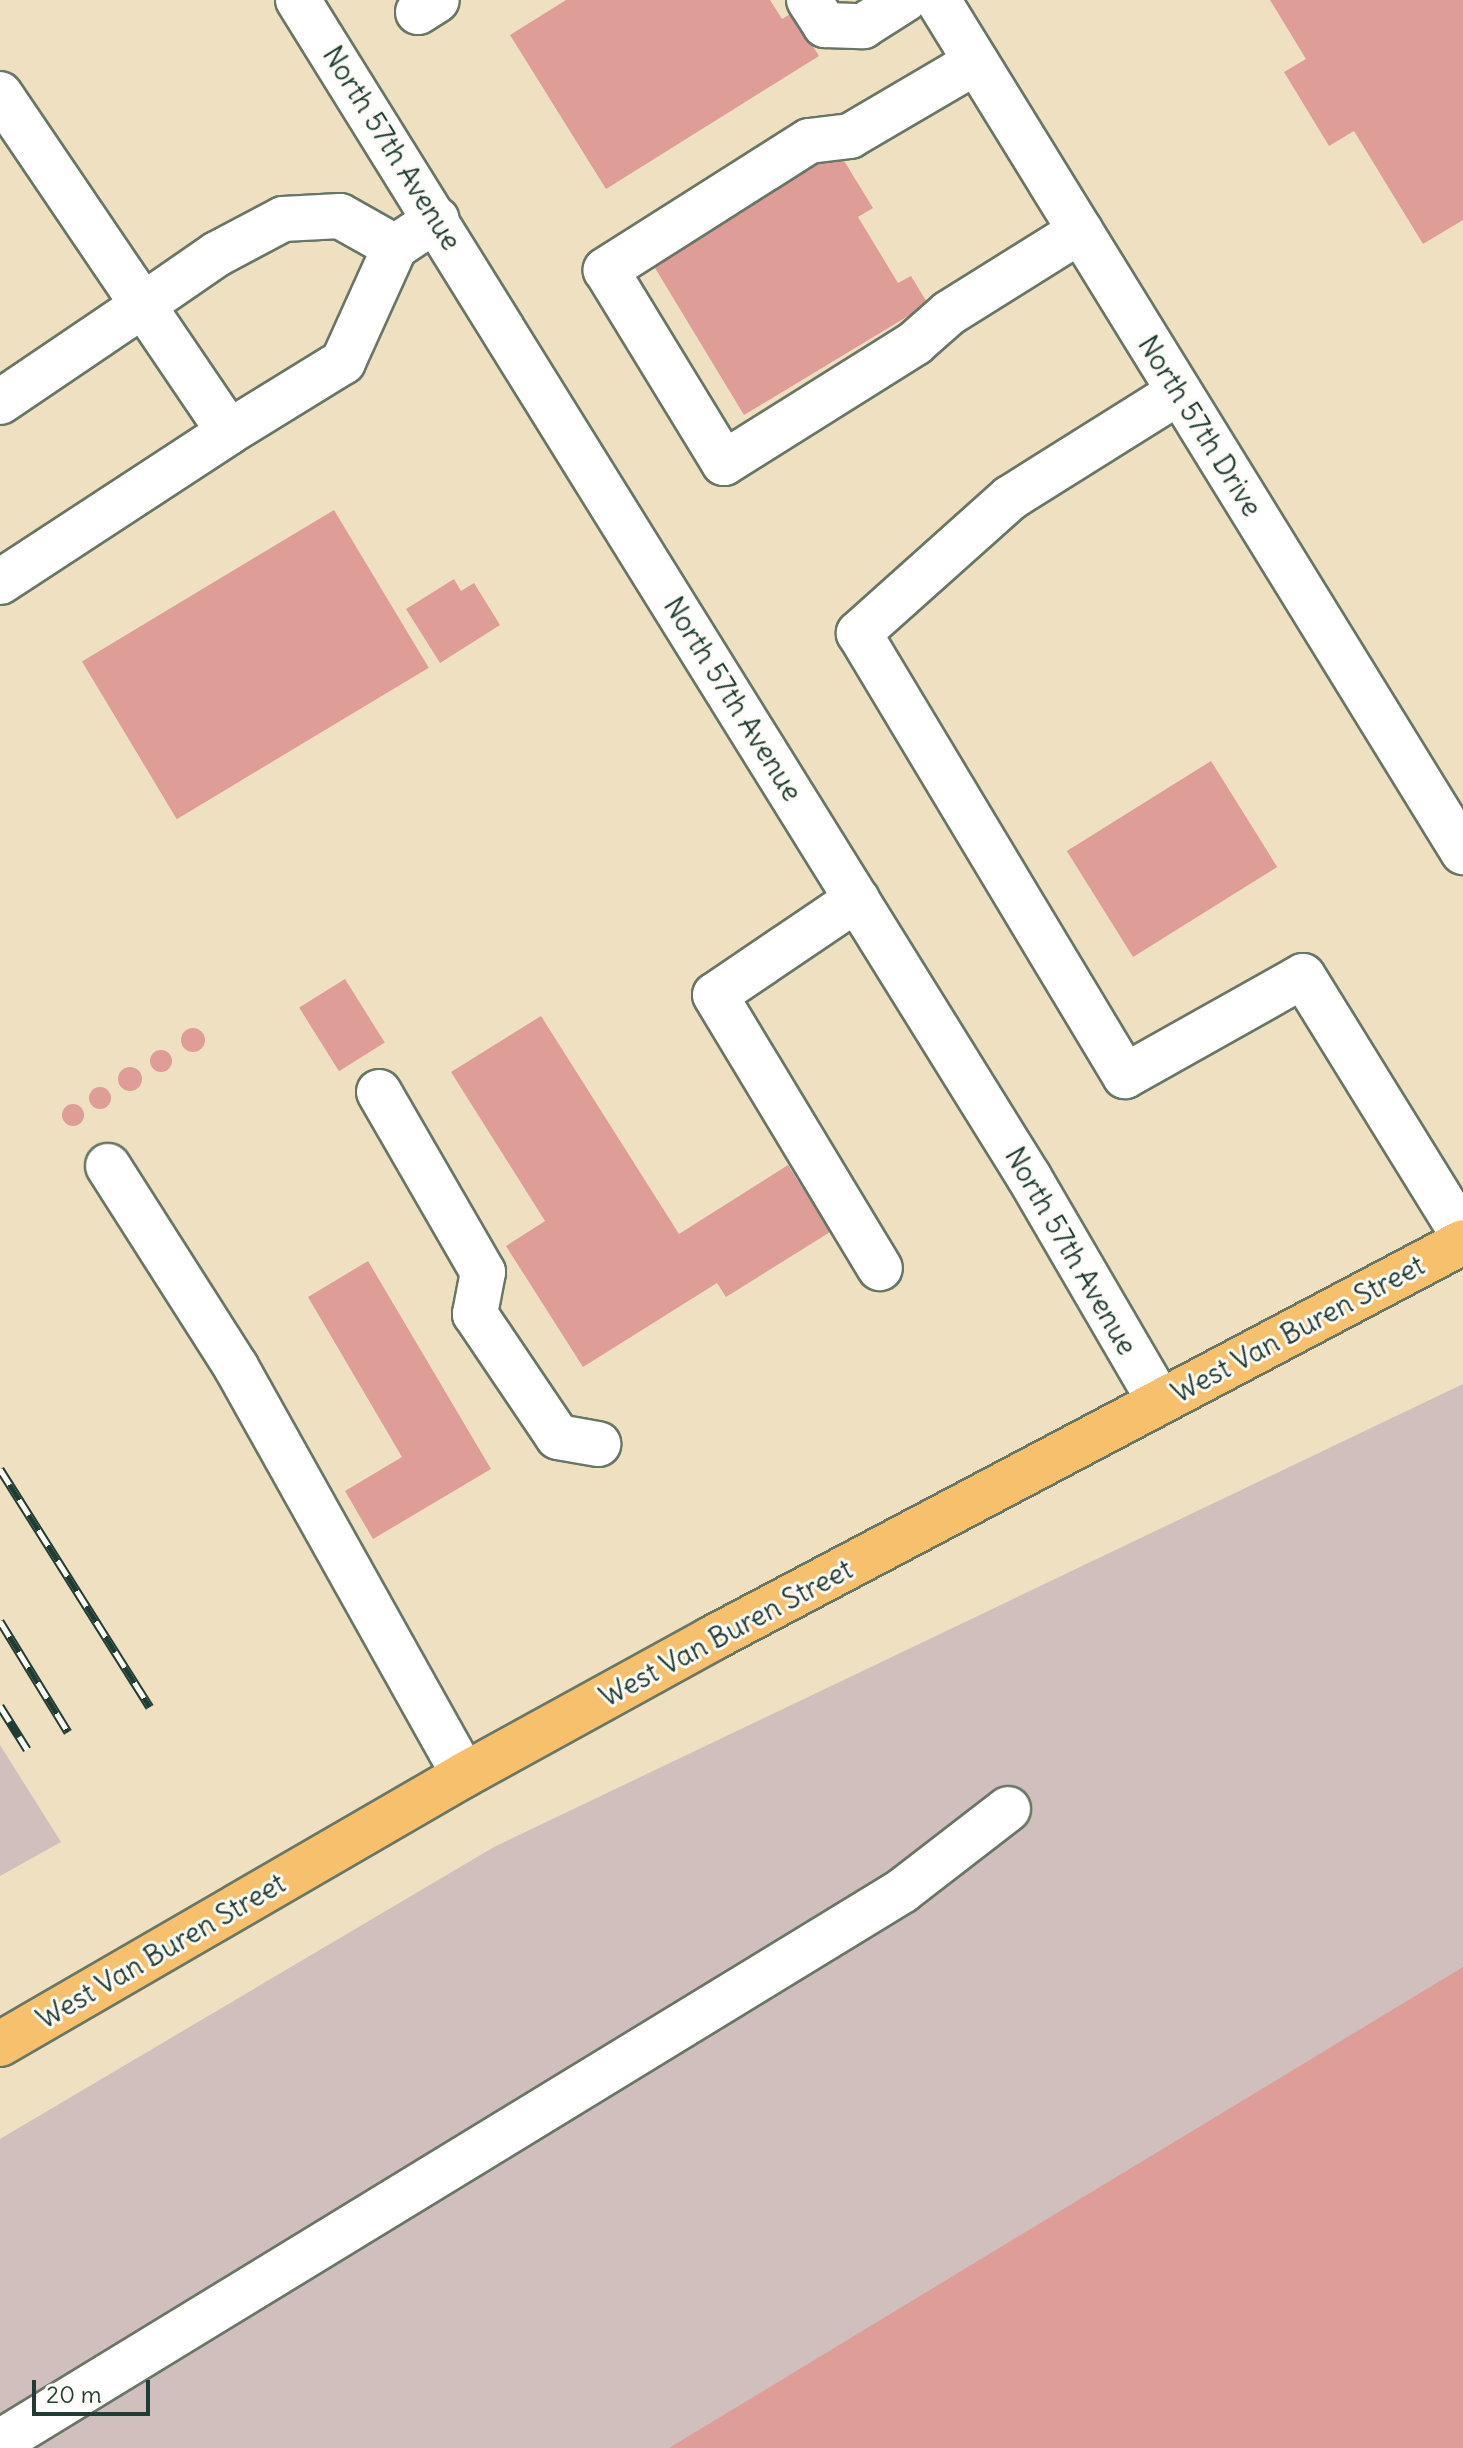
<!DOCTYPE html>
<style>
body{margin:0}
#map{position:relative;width:1463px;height:2448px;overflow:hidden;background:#efe0c1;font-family:Delius,sans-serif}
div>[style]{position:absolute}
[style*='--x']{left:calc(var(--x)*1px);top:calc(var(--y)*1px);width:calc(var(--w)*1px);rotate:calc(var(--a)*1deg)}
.industrial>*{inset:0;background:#d1bfbd}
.building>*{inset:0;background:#df9d98;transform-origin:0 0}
.round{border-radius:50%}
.roads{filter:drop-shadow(2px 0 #687665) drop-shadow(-2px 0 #687665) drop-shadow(0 2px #687665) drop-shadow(0 -2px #687665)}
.minor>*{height:44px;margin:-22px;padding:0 22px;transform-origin:22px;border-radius:22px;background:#fff}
.major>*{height:44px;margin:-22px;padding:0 22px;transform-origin:22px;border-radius:22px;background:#f7c06c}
.rail>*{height:9px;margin-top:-4.5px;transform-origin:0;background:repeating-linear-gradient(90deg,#fdfcf7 0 18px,#1f3d34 0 36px);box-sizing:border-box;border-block:2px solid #1f3d34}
span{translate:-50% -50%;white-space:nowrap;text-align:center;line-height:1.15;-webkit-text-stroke:6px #fdfcf7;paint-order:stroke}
.street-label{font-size:28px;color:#1f3d34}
.scale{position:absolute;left:32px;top:2380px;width:118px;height:36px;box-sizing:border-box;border:4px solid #1f3d34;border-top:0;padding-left:10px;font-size:24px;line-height:28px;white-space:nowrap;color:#1f3d34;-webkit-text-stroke:6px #fdfcf7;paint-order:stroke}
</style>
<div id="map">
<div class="industrial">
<i style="clip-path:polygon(1463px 1384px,1463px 2448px,0 2448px,0 2139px,494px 1847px)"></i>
<i style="clip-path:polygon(0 1745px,61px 1842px,0 1876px)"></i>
</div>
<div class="building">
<i style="clip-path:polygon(566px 0,770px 0,782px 19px,792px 13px,819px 56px,606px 189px,510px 35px)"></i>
<i style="clip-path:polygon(1270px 0,1463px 0,1463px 220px,1423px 244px,1354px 131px,1329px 146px,1284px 72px,1306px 59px)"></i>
<i style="clip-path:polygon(838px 151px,873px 208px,858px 217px,898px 283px,911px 276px,928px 304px,744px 415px,652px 263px)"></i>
<i style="left:334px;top:510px;width:184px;height:294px;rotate:59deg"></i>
<i style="clip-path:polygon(454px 579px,461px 591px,474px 583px,500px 625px,440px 663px,406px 609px)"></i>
<i style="left:1211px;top:761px;width:125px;height:170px;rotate:58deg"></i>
<i style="left:345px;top:979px;width:75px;height:54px;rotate:58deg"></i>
<i style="clip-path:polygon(541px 1016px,679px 1234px,788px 1165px,830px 1232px,726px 1297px,717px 1283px,583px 1367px,506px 1246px,545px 1221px,451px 1072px)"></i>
<i class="round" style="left:181px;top:1028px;width:24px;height:24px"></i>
<i class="round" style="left:150px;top:1050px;width:22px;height:22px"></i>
<i class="round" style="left:118px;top:1067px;width:24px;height:24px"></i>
<i class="round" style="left:89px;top:1087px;width:22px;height:22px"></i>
<i class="round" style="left:62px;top:1104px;width:22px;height:22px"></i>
<i style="clip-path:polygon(368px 1261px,491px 1469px,373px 1539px,345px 1491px,402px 1457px,308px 1297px)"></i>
<i style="clip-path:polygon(1463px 1967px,1463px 2448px,669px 2448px)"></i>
</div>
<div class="roads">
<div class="minor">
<i style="--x:298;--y:0;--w:1386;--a:58.16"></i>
<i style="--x:1029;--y:1177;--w:260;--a:59.8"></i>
<i style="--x:809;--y:0;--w:30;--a:57"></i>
<i style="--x:825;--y:25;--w:38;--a:2"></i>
<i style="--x:863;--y:26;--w:49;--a:-32.4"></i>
<i style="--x:938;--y:0;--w:1001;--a:58.36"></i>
<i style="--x:418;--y:12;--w:22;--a:-32"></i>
<i style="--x:976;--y:62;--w:146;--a:149.6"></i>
<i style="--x:850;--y:136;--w:41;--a:173"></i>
<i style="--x:809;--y:141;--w:241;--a:147.6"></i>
<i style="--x:606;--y:270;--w:226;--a:58.6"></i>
<i style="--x:724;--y:463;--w:226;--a:-32.1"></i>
<i style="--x:915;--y:343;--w:45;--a:-41.4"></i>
<i style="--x:949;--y:313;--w:155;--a:-32"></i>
<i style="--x:0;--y:94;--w:255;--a:55.9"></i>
<i style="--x:143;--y:305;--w:90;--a:-34.6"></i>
<i style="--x:217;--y:254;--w:75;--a:-27.9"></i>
<i style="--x:283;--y:219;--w:57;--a:-3"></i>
<i style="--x:340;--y:216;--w:63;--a:29.4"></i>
<i style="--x:395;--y:247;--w:50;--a:-33.7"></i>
<i style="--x:1179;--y:392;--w:199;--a:147.9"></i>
<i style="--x:1010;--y:498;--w:203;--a:138.2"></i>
<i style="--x:859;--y:633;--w:517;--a:59.02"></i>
<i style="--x:1125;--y:1076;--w:204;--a:-29.3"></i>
<i style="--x:1303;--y:976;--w:304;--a:58.3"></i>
<i style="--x:0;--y:402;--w:173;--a:-34.1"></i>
<i style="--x:143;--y:305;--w:153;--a:55.9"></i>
<i style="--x:229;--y:432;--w:134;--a:-31.6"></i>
<i style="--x:343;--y:362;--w:126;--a:-65.7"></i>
<i style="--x:0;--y:582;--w:274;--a:-33.2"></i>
<i style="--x:857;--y:899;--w:171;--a:145.9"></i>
<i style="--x:715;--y:995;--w:319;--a:58.9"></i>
<i style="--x:379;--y:1092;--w:208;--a:60"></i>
<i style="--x:483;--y:1272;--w:43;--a:100.8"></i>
<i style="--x:475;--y:1314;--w:148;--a:56"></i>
<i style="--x:558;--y:1437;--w:41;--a:9.9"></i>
<i style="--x:108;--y:1166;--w:238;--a:57.5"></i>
<i style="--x:236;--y:1367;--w:467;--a:60.8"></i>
<i style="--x:0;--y:2442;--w:1057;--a:-31.42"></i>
<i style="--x:902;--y:1891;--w:134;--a:-37.7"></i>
</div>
<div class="major">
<i style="--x:0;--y:2044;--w:536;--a:-30.1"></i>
<i style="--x:464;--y:1775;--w:282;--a:-28.8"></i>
<i style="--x:711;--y:1639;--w:850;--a:-27.83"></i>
</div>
</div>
<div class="rail">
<i style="--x:0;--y:1469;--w:281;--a:57.8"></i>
<i style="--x:0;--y:1621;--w:130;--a:58.5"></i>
<i style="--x:0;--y:1706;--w:51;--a:57.9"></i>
</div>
<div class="street-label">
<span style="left:392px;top:148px;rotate:58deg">North 57th Avenue</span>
<span style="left:1200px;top:426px;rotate:58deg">North 57th Drive</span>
<span style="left:733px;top:699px;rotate:58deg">North 57th Avenue</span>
<span style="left:1071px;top:1251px;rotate:60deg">North 57th Avenue</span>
<span style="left:1298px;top:1329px;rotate:-28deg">West Van Buren Street</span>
<span style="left:726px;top:1633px;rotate:-28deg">West Van Buren Street</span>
<span style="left:161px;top:1951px;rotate:-30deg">West Van Buren Street</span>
</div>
<div class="scale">20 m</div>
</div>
